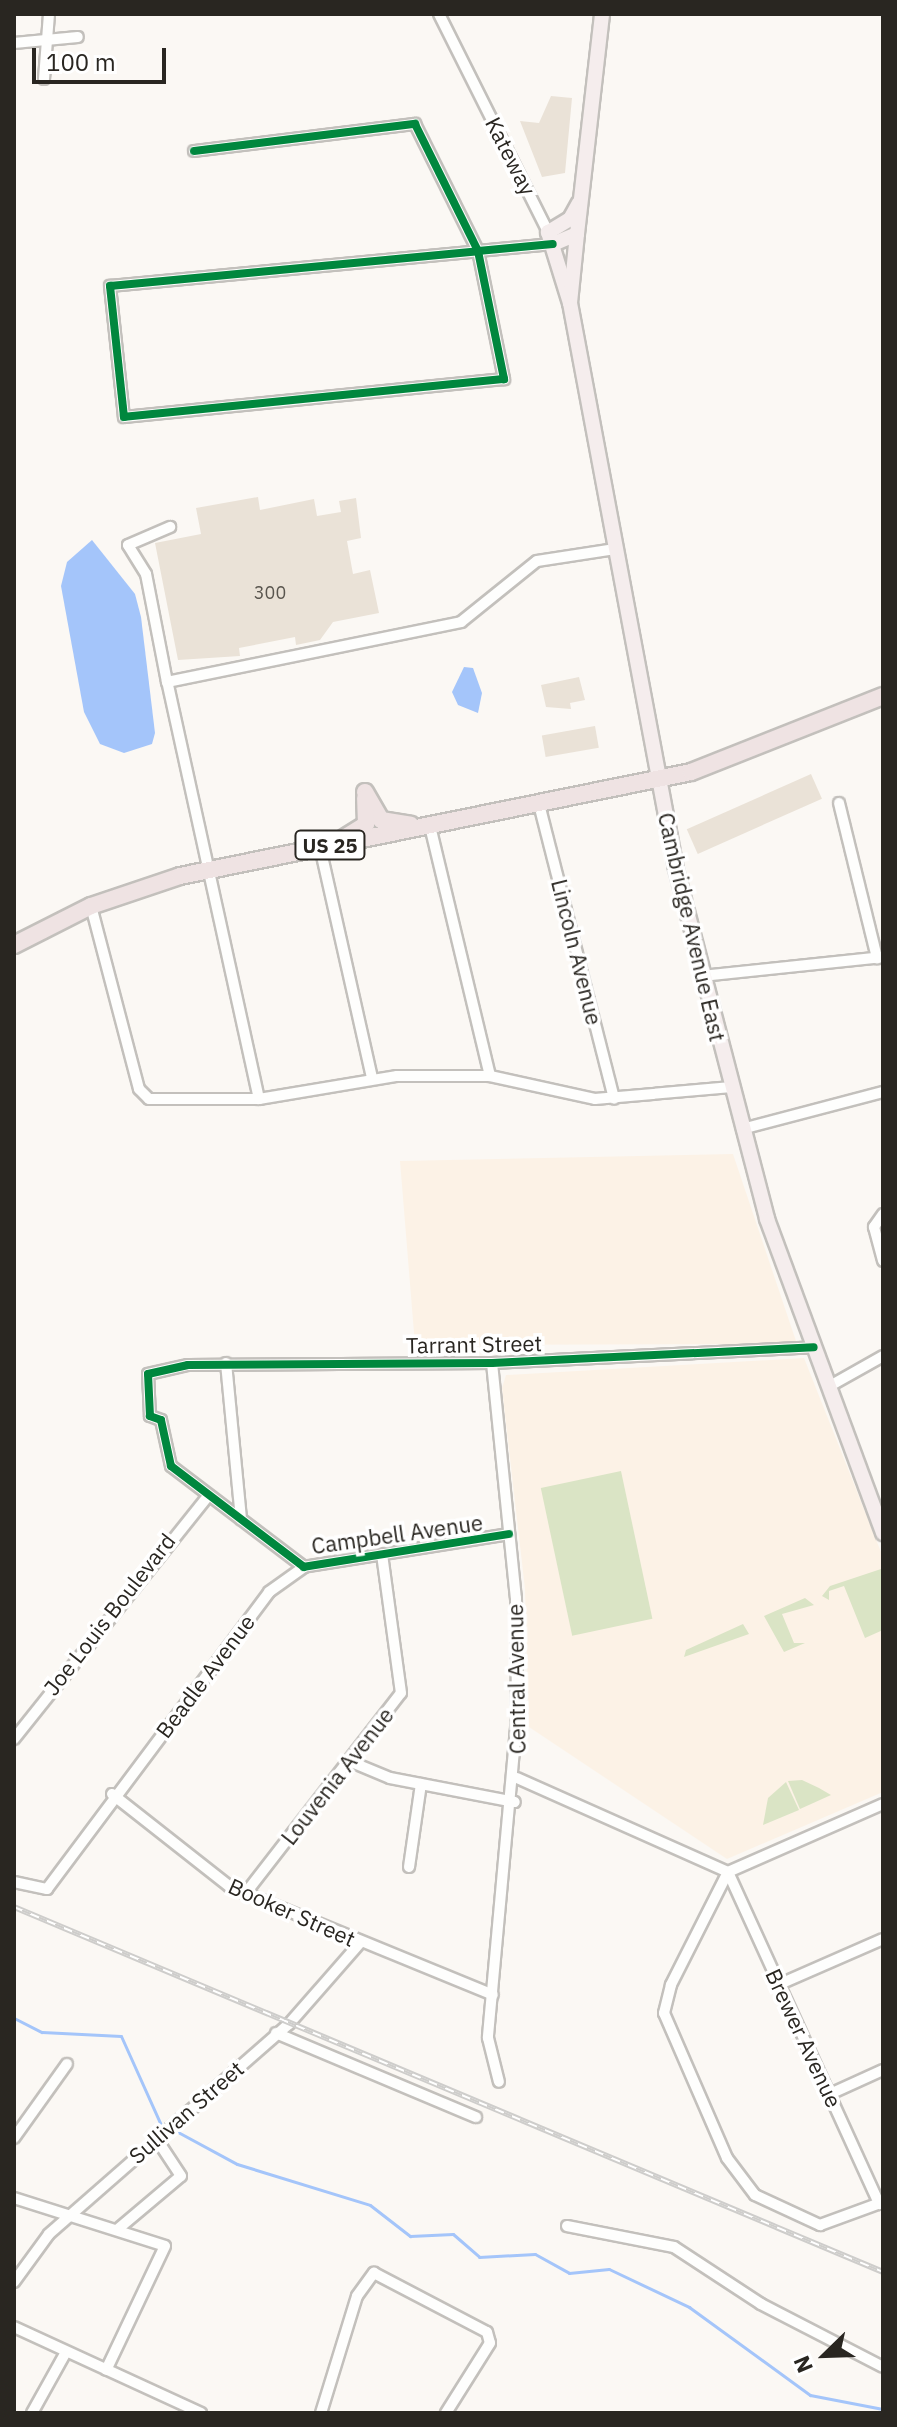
<!DOCTYPE html>
<style>
body{margin:0}
#map{position:relative;width:897px;height:2427px;overflow:hidden;background:#fbf8f4;font-family:"IBM Plex Sans",sans-serif}
div>[style]{position:absolute}
[style*='--x']{left:calc(var(--x)*1px);top:calc(var(--y)*1px);width:calc(var(--w)*1px);rotate:calc(var(--a)*1deg)}
.education>*{inset:0;background:#fcf2e6}
.green>*{inset:0;background:#dae4c5;transform-origin:0 0}
.water>*{inset:0;background:#a4c5fa}
.stream>*{height:3px;margin:-1.5px;padding:0 1.5px;transform-origin:1.5px;border-radius:1.5px;background:#a4c5fa}
.building>*{inset:0;background:#eae2d7;transform-origin:0 0}
.roads{filter:drop-shadow(2px 0 #c3c0bc) drop-shadow(-2px 0 #c3c0bc) drop-shadow(0 2px #c3c0bc) drop-shadow(0 -2px #c3c0bc)}
.minor>*{height:10px;margin:-5px;padding:0 5px;transform-origin:5px;border-radius:5px;background:#fefefd}
.major>*{height:14px;margin:-7px;padding:0 7px;transform-origin:7px;border-radius:7px;background:#f5eded}
.highway>*{height:16px;margin:-8px;padding:0 8px;transform-origin:8px;border-radius:8px;background:#efe3e3}
.rail>*{height:6px;margin-top:-3px;transform-origin:0;background:repeating-linear-gradient(90deg,#fff 0 9px,#cecdcb 0 18px);box-sizing:border-box;border-block:2px solid #cecdcb}
.cycleway>*{height:8px;margin:-4px;padding:0 4px;transform-origin:4px;border-radius:4px;background:#00873e}
span{translate:-50% -50%;white-space:nowrap;text-align:center;line-height:1.15;-webkit-text-stroke:7px #fff;paint-order:stroke}
.number-label{font-size:18px;color:#59554e}
.number-label span{-webkit-text-stroke-width:0}
.shield-label span{padding:2px 6px;background:#fff;border:2px solid;border-radius:6px;-webkit-text-stroke-width:0}
.shield-label{font-size:20px;color:#292621;font-weight:700}
.street-label{font-size:22px;color:#292621}
.frame{position:absolute;inset:0;border:16px solid #292621;pointer-events:none}
.north{position:absolute;left:785px;top:2315px;width:80px;height:80px;-webkit-text-stroke:6px #fff;paint-order:stroke;rotate:247deg;font-size:22px;font-weight:700;line-height:32px;text-align:center;color:#292621}
.north::after{content:'';display:block;margin:auto;width:28px;height:36px;background:#292621;clip-path:polygon(50% 0,100% 100%,50% 72%,0 100%)}
.scale{position:absolute;left:32px;top:48px;width:134px;height:36px;box-sizing:border-box;border:4px solid #292621;border-top:0;padding-left:10px;font-size:24px;line-height:28px;white-space:nowrap;color:#292621;-webkit-text-stroke:6px #fff;paint-order:stroke}
</style>
<div id="map">
<div class="education">
<i style="clip-path:polygon(733px 1154px,797px 1344px,415px 1345px,400px 1161px)"></i>
<i style="clip-path:polygon(804px 1358px,883px 1557px,883px 1792px,727px 1859px,529px 1727px,525px 1589px,502px 1388px,506px 1375px)"></i>
</div>
<div class="green">
<i style="left:621px;top:1471px;width:151px;height:82px;rotate:78deg"></i>
<i style="clip-path:polygon(881px 1569px,883px 1630px,865px 1638px,844px 1586px,829px 1591px,829px 1600px,822px 1596px,830px 1586px)"></i>
<i style="clip-path:polygon(805px 1598px,814px 1605px,782px 1614px,794px 1643px,805px 1643px,784px 1652px,764px 1616px)"></i>
<i style="clip-path:polygon(743px 1624px,749px 1634px,684px 1657px,686px 1650px)"></i>
<i style="clip-path:polygon(802px 1780px,819px 1788px,831px 1795px,800px 1809px,788px 1781px)"></i>
<i style="clip-path:polygon(786px 1782px,799px 1810px,763px 1825px,768px 1798px)"></i>
</div>
<div class="water">
<i style="clip-path:polygon(92px 540px,135px 594px,141px 617px,155px 733px,152px 744px,124px 753px,100px 744px,84px 712px,61px 586px,67px 562px)"></i>
<i style="clip-path:polygon(464px 667px,473px 668px,482px 693px,478px 713px,458px 705px,452px 692px)"></i>
</div>
<div class="stream">
<i style="--x:14;--y:2018;--w:31;--a:27"></i>
<i style="--x:42;--y:2032;--w:79;--a:2.9"></i>
<i style="--x:121;--y:2036;--w:98;--a:65.8"></i>
<i style="--x:176;--y:2131;--w:69;--a:28.4"></i>
<i style="--x:237;--y:2164;--w:139;--a:17.1"></i>
<i style="--x:370;--y:2205;--w:51;--a:37.8"></i>
<i style="--x:410;--y:2236;--w:43;--a:-2.7"></i>
<i style="--x:453;--y:2234;--w:35;--a:41"></i>
<i style="--x:479;--y:2257;--w:56;--a:-3.1"></i>
<i style="--x:535;--y:2254;--w:39;--a:29"></i>
<i style="--x:569;--y:2273;--w:40;--a:-5.7"></i>
<i style="--x:609;--y:2269;--w:89;--a:25.4"></i>
<i style="--x:689;--y:2307;--w:150;--a:36"></i>
<i style="--x:810;--y:2395;--w:74;--a:10.9"></i>
</div>
<div class="building">
<i style="clip-path:polygon(551px 96px,572px 98px,565px 173px,542px 177px,520px 121px,539px 123px)"></i>
<i style="clip-path:polygon(258px 497px,260px 510px,314px 499px,317px 516px,341px 512px,339px 501px,356px 498px,361px 538px,347px 541px,353px 574px,370px 570px,379px 613px,333px 622px,320px 640px,296px 645px,295px 637px,239px 648px,240px 656px,178px 660px,155px 543px,201px 534px,196px 508px)"></i>
<i style="clip-path:polygon(579px 677px,585px 700px,570px 703px,571px 709px,546px 707px,541px 685px)"></i>
<i style="left:595px;top:726px;width:22px;height:54px;rotate:80deg"></i>
<i style="left:811px;top:774px;width:27px;height:136px;rotate:66deg"></i>
</div>
<div class="roads">
<div class="minor">
<i style="--x:439;--y:14;--w:244;--a:63.4"></i>
<i style="--x:14;--y:43;--w:64;--a:-5.4"></i>
<i style="--x:44;--y:79;--w:65;--a:-85.6"></i>
<i style="--x:194;--y:151;--w:223;--a:-7"></i>
<i style="--x:415;--y:124;--w:142;--a:63.6"></i>
<i style="--x:478;--y:251;--w:131;--a:78.5"></i>
<i style="--x:504;--y:379;--w:382;--a:174.3"></i>
<i style="--x:124;--y:417;--w:132;--a:-96.1"></i>
<i style="--x:110;--y:286;--w:370;--a:-5.4"></i>
<i style="--x:478;--y:251;--w:75;--a:-5.3"></i>
<i style="--x:167;--y:682;--w:110;--a:-101"></i>
<i style="--x:146;--y:574;--w:34;--a:-122"></i>
<i style="--x:128;--y:545;--w:46;--a:-23.2"></i>
<i style="--x:839;--y:803;--w:160;--a:76.2"></i>
<i style="--x:539;--y:804;--w:304;--a:75.7"></i>
<i style="--x:430;--y:826;--w:257;--a:76.5"></i>
<i style="--x:320;--y:847;--w:236;--a:77.3"></i>
<i style="--x:91;--y:906;--w:189;--a:75.3"></i>
<i style="--x:139;--y:1089;--w:14;--a:45"></i>
<i style="--x:149;--y:1099;--w:110;--a:0"></i>
<i style="--x:259;--y:1099;--w:140;--a:-9.5"></i>
<i style="--x:397;--y:1076;--w:93;--a:0"></i>
<i style="--x:490;--y:1076;--w:107;--a:12.4"></i>
<i style="--x:595;--y:1099;--w:137;--a:-5"></i>
<i style="--x:702;--y:976;--w:182;--a:-6"></i>
<i style="--x:259;--y:1099;--w:427;--a:-102.4"></i>
<i style="--x:167;--y:682;--w:300;--a:-11.5"></i>
<i style="--x:461;--y:622;--w:97;--a:-38.8"></i>
<i style="--x:537;--y:561;--w:79;--a:-8.7"></i>
<i style="--x:742;--y:1129;--w:146;--a:-14.7"></i>
<i style="--x:883;--y:1214;--w:16;--a:125"></i>
<i style="--x:874;--y:1227;--w:35;--a:75"></i>
<i style="--x:226;--y:1363;--w:157;--a:84.5"></i>
<i style="--x:492;--y:1363;--w:236;--a:84.2"></i>
<i style="--x:516;--y:1598;--w:119;--a:89.5"></i>
<i style="--x:517;--y:1717;--w:322;--a:95.2"></i>
<i style="--x:488;--y:2038;--w:45;--a:76"></i>
<i style="--x:828;--y:1387;--w:63;--a:-29.4"></i>
<i style="--x:509;--y:1534;--w:208;--a:170.9"></i>
<i style="--x:304;--y:1567;--w:167;--a:-142.8"></i>
<i style="--x:171;--y:1466;--w:47;--a:-102.3"></i>
<i style="--x:161;--y:1420;--w:12;--a:-160"></i>
<i style="--x:150;--y:1416;--w:42;--a:-92.7"></i>
<i style="--x:148;--y:1374;--w:41;--a:-12.7"></i>
<i style="--x:188;--y:1365;--w:304;--a:-0.4"></i>
<i style="--x:492;--y:1363;--w:322;--a:-2.8"></i>
<i style="--x:14;--y:1739;--w:312;--a:-51.4"></i>
<i style="--x:349;--y:1761;--w:44;--a:22.5"></i>
<i style="--x:390;--y:1778;--w:127;--a:10.9"></i>
<i style="--x:517;--y:1778;--w:231;--a:24"></i>
<i style="--x:728;--y:1872;--w:365;--a:65.5"></i>
<i style="--x:112;--y:1794;--w:150;--a:38.2"></i>
<i style="--x:230;--y:1887;--w:284;--a:22.3"></i>
<i style="--x:883;--y:1804;--w:169;--a:156.3"></i>
<i style="--x:728;--y:1872;--w:127;--a:116.8"></i>
<i style="--x:671;--y:1985;--w:29;--a:104"></i>
<i style="--x:664;--y:2013;--w:158;--a:66.5"></i>
<i style="--x:727;--y:2158;--w:46;--a:52.9"></i>
<i style="--x:755;--y:2195;--w:72;--a:24.8"></i>
<i style="--x:820;--y:2225;--w:67;--a:-20.1"></i>
<i style="--x:409;--y:1867;--w:84;--a:-81.8"></i>
<i style="--x:14;--y:1882;--w:34;--a:12"></i>
<i style="--x:47;--y:1889;--w:371;--a:-53.2"></i>
<i style="--x:269;--y:1592;--w:43;--a:-35.5"></i>
<i style="--x:245;--y:1894;--w:254;--a:-52.2"></i>
<i style="--x:401;--y:1693;--w:140;--a:-97.8"></i>
<i style="--x:780;--y:1984;--w:112;--a:-23.6"></i>
<i style="--x:276;--y:2033;--w:217;--a:22.8"></i>
<i style="--x:830;--y:2094;--w:58;--a:-24.4"></i>
<i style="--x:14;--y:2138;--w:91;--a:-54.4"></i>
<i style="--x:14;--y:2198;--w:158;--a:17.6"></i>
<i style="--x:165;--y:2246;--w:137;--a:115.4"></i>
<i style="--x:567;--y:2226;--w:109;--a:11.1"></i>
<i style="--x:674;--y:2247;--w:104;--a:33.2"></i>
<i style="--x:761;--y:2304;--w:137;--a:27.3"></i>
<i style="--x:118;--y:2229;--w:82;--a:-40.1"></i>
<i style="--x:181;--y:2176;--w:45;--a:-123.3"></i>
<i style="--x:14;--y:2282;--w:59;--a:-53.9"></i>
<i style="--x:49;--y:2234;--w:319;--a:-41.2"></i>
<i style="--x:289;--y:2024;--w:108;--a:-48.8"></i>
<i style="--x:14;--y:2327;--w:206;--a:24.7"></i>
<i style="--x:32;--y:2413;--w:70;--a:-60.9"></i>
<i style="--x:321;--y:2413;--w:122;--a:-72.9"></i>
<i style="--x:357;--y:2296;--w:29;--a:-54"></i>
<i style="--x:374;--y:2273;--w:127;--a:27.6"></i>
<i style="--x:487;--y:2332;--w:11;--a:75"></i>
<i style="--x:490;--y:2343;--w:83;--a:122.2"></i>
</div>
<div class="major">
<i style="--x:579;--y:203;--w:18;--a:119"></i>
<i style="--x:570;--y:219;--w:26;--a:149"></i>
<i style="--x:548;--y:232;--w:74;--a:72.8"></i>
<i style="--x:570;--y:303;--w:576;--a:79.39"></i>
<i style="--x:676;--y:869;--w:362;--a:75.4"></i>
<i style="--x:767;--y:1219;--w:335;--a:69.7"></i>
<i style="--x:553;--y:244;--w:26;--a:-23"></i>
<i style="--x:577;--y:234;--w:221;--a:-83.5"></i>
<i style="--x:570;--y:303;--w:69;--a:-84.2"></i>
</div>
<div class="highway">
<i style="--x:365;--y:792;--w:32;--a:60"></i>
<i style="--x:381;--y:820;--w:30;--a:9"></i>
<i style="--x:344;--y:838;--w:26;--a:-32"></i>
<i style="--x:366;--y:824;--w:26;--a:-92"></i>
<i style="--x:14;--y:945;--w:86;--a:-26.9"></i>
<i style="--x:91;--y:906;--w:94;--a:-18.6"></i>
<i style="--x:180;--y:876;--w:521;--a:-11.5"></i>
<i style="--x:691;--y:772;--w:206;--a:-21.6"></i>
</div>
</div>
<div class="rail">
<i style="--x:14;--y:1907;--w:943;--a:22.78"></i>
</div>
<div class="cycleway">
<i style="--x:194;--y:151;--w:223;--a:-7"></i>
<i style="--x:415;--y:124;--w:142;--a:63.6"></i>
<i style="--x:478;--y:251;--w:131;--a:78.5"></i>
<i style="--x:504;--y:379;--w:382;--a:174.3"></i>
<i style="--x:124;--y:417;--w:132;--a:-96.1"></i>
<i style="--x:110;--y:286;--w:370;--a:-5.4"></i>
<i style="--x:478;--y:251;--w:75;--a:-5.3"></i>
<i style="--x:509;--y:1534;--w:208;--a:170.9"></i>
<i style="--x:304;--y:1567;--w:167;--a:-142.8"></i>
<i style="--x:171;--y:1466;--w:47;--a:-102.3"></i>
<i style="--x:161;--y:1420;--w:12;--a:-160"></i>
<i style="--x:150;--y:1416;--w:42;--a:-92.7"></i>
<i style="--x:148;--y:1374;--w:41;--a:-12.7"></i>
<i style="--x:188;--y:1365;--w:304;--a:-0.4"></i>
<i style="--x:492;--y:1363;--w:322;--a:-2.8"></i>
</div>
<div class="number-label">
<span style="left:270px;top:593px">300</span>
</div>
<div class="shield-label">
<span style="left:330px;top:845px">US 25</span>
</div>
<div class="street-label">
<span style="left:511px;top:156px;rotate:63deg">Kateway</span>
<span style="left:692px;top:927px;rotate:77deg">Cambridge Avenue East</span>
<span style="left:577px;top:952px;rotate:76deg">Lincoln Avenue</span>
<span style="left:474px;top:1344px;rotate:-1deg">Tarrant Street</span>
<span style="left:397px;top:1534px;rotate:-8deg">Campbell Avenue</span>
<span style="left:109px;top:1614px;rotate:-52deg">Joe Louis Boulevard</span>
<span style="left:205px;top:1676px;rotate:-53deg">Beadle Avenue</span>
<span style="left:516px;top:1679px;rotate:-91deg">Central Avenue</span>
<span style="left:337px;top:1776px;rotate:-52deg">Louvenia Avenue</span>
<span style="left:292px;top:1912px;rotate:24deg">Booker Street</span>
<span style="left:804px;top:2038px;rotate:65deg">Brewer Avenue</span>
<span style="left:186px;top:2112px;rotate:-41deg">Sullivan Street</span>
</div>
<div class="frame"></div>
<div class="north">N</div>
<div class="scale">100 m</div>
</div>
